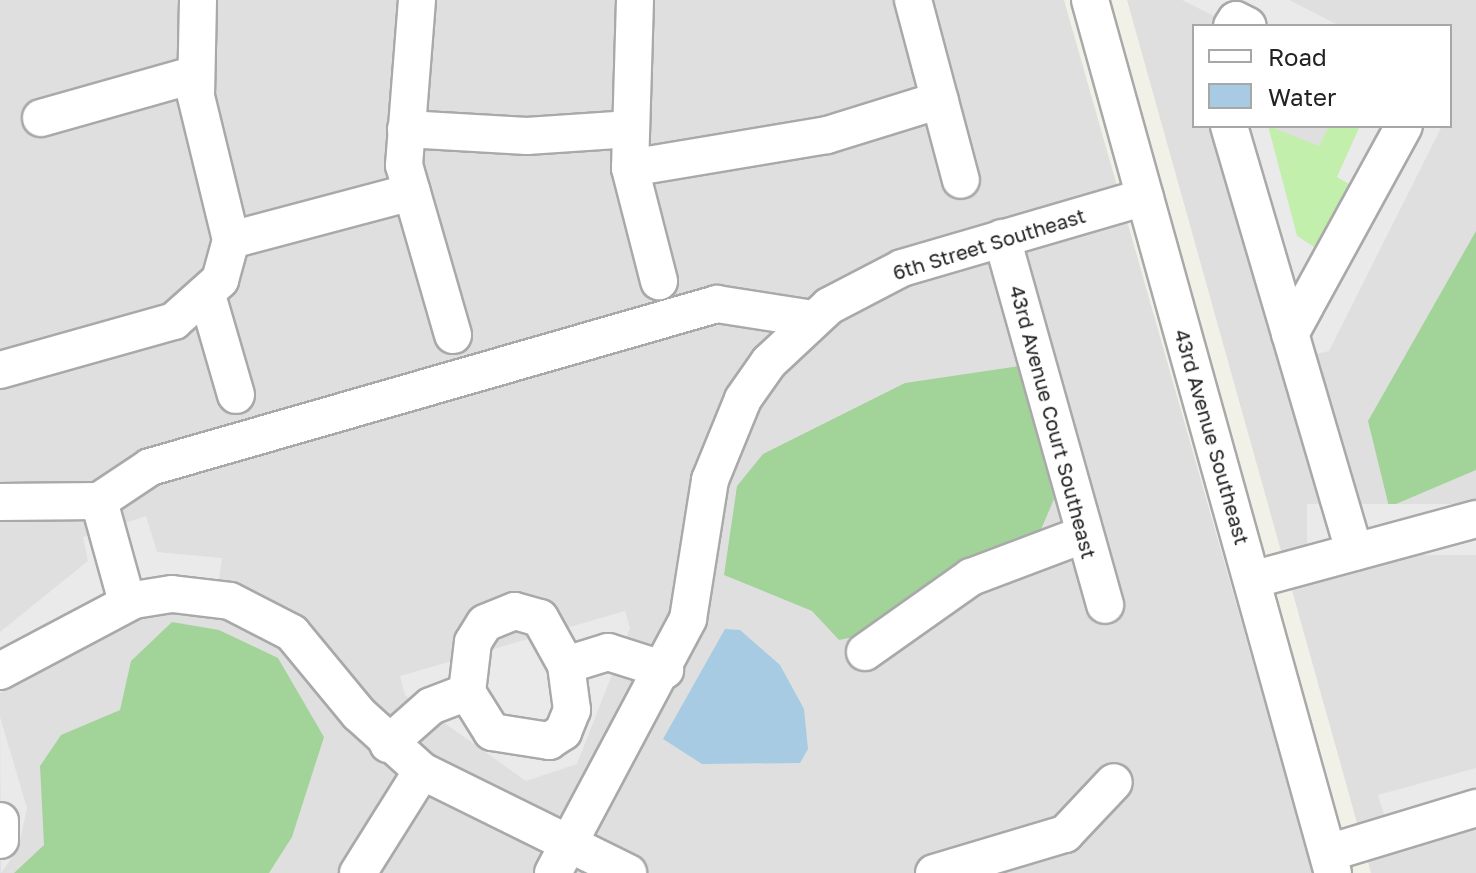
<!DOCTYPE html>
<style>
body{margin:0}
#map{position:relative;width:1476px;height:873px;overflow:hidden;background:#f2f1e8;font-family:"Golos Text",sans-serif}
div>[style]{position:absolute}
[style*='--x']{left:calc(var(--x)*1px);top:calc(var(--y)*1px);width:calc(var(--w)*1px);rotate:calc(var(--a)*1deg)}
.residential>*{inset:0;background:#e0dfdf}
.grass>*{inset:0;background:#c2efac}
.forest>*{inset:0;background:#a2d49a}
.parking>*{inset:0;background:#eaeaea;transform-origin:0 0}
.water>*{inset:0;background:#a6cbe2}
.roads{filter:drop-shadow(2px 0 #a9a9a9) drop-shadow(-2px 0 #a9a9a9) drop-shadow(0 2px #a9a9a9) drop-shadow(0 -2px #a9a9a9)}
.minor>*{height:36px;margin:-18px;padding:0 18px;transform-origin:18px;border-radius:18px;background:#fff}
span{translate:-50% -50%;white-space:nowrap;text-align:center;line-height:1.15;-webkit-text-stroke:7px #fff;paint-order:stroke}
.street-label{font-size:20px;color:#222}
.legend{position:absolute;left:1192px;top:24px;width:260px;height:104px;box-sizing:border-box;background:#fff;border:2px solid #a7a7a7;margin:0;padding:10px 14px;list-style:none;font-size:24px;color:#222}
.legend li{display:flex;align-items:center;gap:16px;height:40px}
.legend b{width:40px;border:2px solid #a7a7a7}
</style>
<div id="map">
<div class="residential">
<i style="clip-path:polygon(0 0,1064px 0,1313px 873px,0 873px)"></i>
<i style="clip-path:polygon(evenodd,1127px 0,1476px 0,1476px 873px,1371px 873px,1127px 0,1194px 26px,1450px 26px,1450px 126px,1194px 126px,1194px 26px)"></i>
</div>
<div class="grass">
<i style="clip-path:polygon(1268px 126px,1319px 146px,1329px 126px,1360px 126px,1337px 177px,1355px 187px,1322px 252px,1297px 236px)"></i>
</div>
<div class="forest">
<i style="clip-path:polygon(1476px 231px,1476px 470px,1389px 507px,1368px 421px)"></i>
<i style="clip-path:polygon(1020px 366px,1054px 499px,1040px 532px,932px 582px,863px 635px,839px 640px,812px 611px,724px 575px,737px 486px,763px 454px,905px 383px)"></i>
<i style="clip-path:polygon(172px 622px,219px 630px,278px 658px,324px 737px,292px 837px,269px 873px,14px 873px,44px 845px,40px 766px,61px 735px,120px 710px,131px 661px)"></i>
</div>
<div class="parking">
<i style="clip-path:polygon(1182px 0,1289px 0,1340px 26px,1219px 26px,1216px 17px)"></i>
<i style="clip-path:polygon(1246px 126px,1268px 126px,1297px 236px,1322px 252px,1354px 187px,1337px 177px,1360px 126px,1442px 126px,1329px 351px,1309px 356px)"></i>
<i style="left:1476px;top:504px;width:51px;height:169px;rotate:90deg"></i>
<i style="clip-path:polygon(146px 516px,157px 552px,222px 558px,214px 613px,170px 605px,58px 649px,0 693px,0 632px,88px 561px,83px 537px)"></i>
<i style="clip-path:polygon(625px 611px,630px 628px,577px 764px,526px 781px,405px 695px,400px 676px)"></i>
<i style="clip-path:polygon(0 717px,27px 808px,18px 849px,1px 873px)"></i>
<i style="clip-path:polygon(1476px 768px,1476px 824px,1394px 847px,1378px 795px)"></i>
</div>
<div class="water">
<i style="clip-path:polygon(725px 629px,740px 630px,780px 665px,804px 709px,808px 749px,800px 763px,702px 764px,663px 739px)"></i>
</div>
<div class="roads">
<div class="minor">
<i style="--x:417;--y:0;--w:166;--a:94.5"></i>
<i style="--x:404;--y:165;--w:177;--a:73.9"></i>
<i style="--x:635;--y:0;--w:168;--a:91.7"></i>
<i style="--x:630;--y:168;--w:117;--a:75.6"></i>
<i style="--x:913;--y:0;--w:186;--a:75.1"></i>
<i style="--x:1090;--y:0;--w:906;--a:74.45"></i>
<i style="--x:1232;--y:26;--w:7;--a:-56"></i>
<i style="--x:1236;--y:20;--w:13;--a:27"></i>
<i style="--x:41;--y:118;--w:158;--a:-15.8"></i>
<i style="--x:1229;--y:126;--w:444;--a:73.6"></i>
<i style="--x:406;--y:129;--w:121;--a:3.3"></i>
<i style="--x:527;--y:136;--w:104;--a:-3.9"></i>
<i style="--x:630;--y:168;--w:200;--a:-9.5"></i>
<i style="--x:827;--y:135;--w:118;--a:-17.2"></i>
<i style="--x:1002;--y:238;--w:381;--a:74.3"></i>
<i style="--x:231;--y:240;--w:187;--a:-14.9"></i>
<i style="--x:207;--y:295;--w:104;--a:73.8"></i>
<i style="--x:1290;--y:334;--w:237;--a:-61.3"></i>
<i style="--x:0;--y:370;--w:181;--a:-15.7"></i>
<i style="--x:174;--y:321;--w:62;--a:-41.7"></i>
<i style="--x:220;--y:280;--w:41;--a:-74.6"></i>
<i style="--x:231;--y:240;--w:148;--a:-103.7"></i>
<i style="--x:196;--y:96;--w:96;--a:-88.8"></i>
<i style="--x:99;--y:501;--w:105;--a:74.5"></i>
<i style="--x:0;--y:502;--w:99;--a:-0.6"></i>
<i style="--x:99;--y:501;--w:61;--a:-33.7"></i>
<i style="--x:150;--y:467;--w:590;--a:-16.04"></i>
<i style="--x:717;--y:304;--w:97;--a:8.9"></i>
<i style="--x:1252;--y:580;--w:232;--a:-15.2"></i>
<i style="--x:865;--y:652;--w:130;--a:-35.3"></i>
<i style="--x:971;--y:577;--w:119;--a:-20.7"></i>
<i style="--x:0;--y:671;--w:152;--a:-27.9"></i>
<i style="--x:134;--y:600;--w:38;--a:-9"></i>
<i style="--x:172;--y:594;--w:58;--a:6.9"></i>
<i style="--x:230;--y:601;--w:70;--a:27.3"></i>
<i style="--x:292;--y:633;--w:105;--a:50.4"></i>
<i style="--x:359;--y:714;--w:85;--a:42.1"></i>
<i style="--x:422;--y:771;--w:230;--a:26.3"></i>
<i style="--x:467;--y:692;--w:47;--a:58"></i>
<i style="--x:492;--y:732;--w:58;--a:9"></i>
<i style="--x:549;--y:741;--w:17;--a:-33"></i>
<i style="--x:563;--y:732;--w:24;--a:-68"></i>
<i style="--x:572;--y:710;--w:45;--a:-97.6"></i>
<i style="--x:388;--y:744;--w:57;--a:-41.5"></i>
<i style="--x:431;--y:706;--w:39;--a:-21"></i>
<i style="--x:467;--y:692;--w:50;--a:-83.2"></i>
<i style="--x:473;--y:642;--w:22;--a:-58"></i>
<i style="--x:485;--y:623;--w:32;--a:-22"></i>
<i style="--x:515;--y:611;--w:26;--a:16"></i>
<i style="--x:540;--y:618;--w:54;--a:61"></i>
<i style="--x:566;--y:665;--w:44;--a:-17.2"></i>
<i style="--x:608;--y:652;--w:60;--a:17.5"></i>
<i style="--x:0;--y:821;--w:19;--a:90"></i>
<i style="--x:1328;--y:853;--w:155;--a:-16.9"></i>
<i style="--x:358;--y:873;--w:120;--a:-57.9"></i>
<i style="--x:553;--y:873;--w:288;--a:-62"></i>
<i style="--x:688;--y:619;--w:141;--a:-81"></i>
<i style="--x:710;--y:480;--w:87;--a:-67.8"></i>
<i style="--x:743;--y:399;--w:45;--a:-54.9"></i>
<i style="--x:769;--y:362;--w:82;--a:-43"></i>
<i style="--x:829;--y:306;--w:82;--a:-27.5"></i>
<i style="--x:902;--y:268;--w:253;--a:-16.3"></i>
<i style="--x:934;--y:873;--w:137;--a:-16.6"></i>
<i style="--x:1065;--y:834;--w:71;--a:-46.7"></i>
</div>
</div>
<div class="street-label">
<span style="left:989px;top:244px;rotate:-17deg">6th Street Southeast</span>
<span style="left:1053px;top:422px;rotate:75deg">43rd Avenue Court Southeast</span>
<span style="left:1212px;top:437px;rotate:74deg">43rd Avenue Southeast</span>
</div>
<ul class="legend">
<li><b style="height:10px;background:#fff"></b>Road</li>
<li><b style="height:22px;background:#a6cbe2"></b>Water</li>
</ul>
</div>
